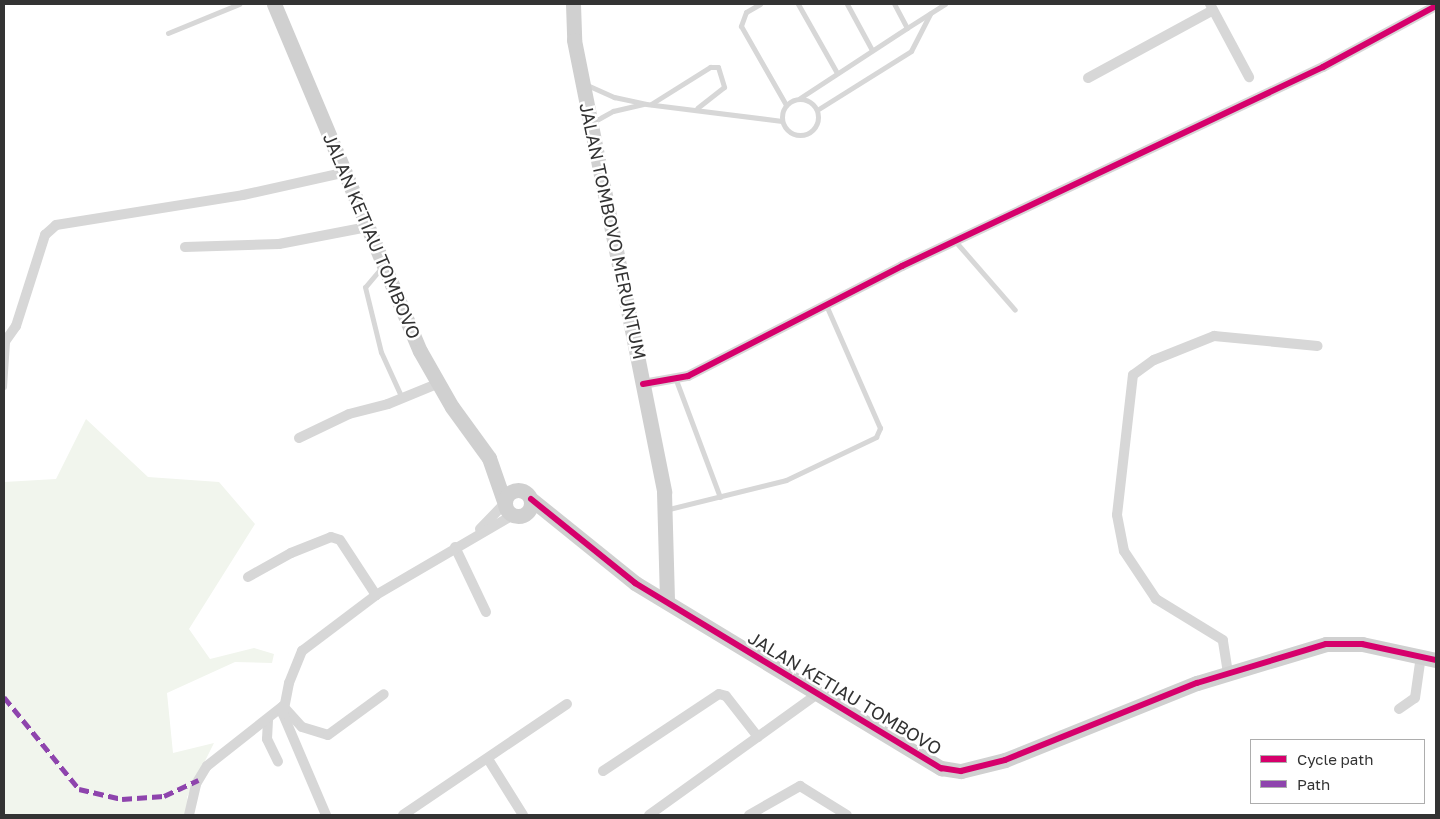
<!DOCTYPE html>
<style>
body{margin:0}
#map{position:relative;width:1440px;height:819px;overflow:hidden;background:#fff;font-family:"Golos Text",sans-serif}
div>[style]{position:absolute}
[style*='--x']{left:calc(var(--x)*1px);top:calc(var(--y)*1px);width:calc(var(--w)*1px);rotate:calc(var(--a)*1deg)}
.green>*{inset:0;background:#f1f5ed}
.lane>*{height:5px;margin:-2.5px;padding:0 2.5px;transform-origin:2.5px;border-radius:2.5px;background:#d7d7d7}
.lane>.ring{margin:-2.5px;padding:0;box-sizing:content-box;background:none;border:5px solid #d7d7d7;border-radius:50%}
.street>*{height:10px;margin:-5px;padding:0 5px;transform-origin:5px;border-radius:5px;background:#d7d7d7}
.secondary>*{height:15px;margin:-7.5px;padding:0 7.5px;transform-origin:7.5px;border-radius:7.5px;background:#d0d0d0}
.secondary>.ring{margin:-7.5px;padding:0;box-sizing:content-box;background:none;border:15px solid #d0d0d0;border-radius:50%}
.quiet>*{height:5px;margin-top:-2.5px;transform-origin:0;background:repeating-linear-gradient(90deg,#8e44ad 0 10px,transparent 0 15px)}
.cycleway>*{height:6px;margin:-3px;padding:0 3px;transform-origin:3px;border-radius:3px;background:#d6006c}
span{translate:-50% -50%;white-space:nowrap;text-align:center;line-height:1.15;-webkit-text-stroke:5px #fff;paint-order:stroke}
.street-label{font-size:18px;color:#333}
.frame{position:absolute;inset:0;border:5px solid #333;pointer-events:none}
.legend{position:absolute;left:1250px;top:739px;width:175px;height:65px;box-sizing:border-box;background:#fff;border:1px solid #adadad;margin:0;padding:6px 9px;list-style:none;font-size:15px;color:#333}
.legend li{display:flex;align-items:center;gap:10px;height:25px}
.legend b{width:25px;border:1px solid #adadad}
</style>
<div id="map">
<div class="green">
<i style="clip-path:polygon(86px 419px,148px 477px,219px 482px,255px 524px,189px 629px,210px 659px,254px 648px,274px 654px,272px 663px,235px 662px,167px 693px,173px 753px,214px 743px,187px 797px,191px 815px,4px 815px,4px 482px,56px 479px)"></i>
</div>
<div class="lane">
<i style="--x:760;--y:4;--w:16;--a:150"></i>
<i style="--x:746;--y:12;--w:15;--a:110"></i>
<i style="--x:741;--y:26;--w:91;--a:60.3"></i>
<i style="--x:798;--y:4;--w:79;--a:60.5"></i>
<i style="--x:847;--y:4;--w:52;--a:61.5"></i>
<i style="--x:907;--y:28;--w:45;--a:-32.3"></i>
<i style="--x:168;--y:33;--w:77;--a:-22.2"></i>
<i style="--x:587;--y:85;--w:30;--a:24"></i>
<i style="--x:614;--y:97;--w:33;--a:12"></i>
<i style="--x:646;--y:104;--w:137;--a:7.1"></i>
<i style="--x:800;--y:98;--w:128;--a:-33.2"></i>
<i style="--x:907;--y:28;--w:27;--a:-118"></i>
<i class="ring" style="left:782px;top:99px;width:31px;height:31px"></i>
<i style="--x:651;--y:104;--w:70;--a:-32.1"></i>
<i style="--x:710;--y:67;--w:8;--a:0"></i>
<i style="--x:718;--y:67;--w:21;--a:73"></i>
<i style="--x:724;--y:87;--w:34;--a:142"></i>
<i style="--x:817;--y:110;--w:111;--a:-32.1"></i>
<i style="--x:911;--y:51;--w:42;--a:-62.8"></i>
<i style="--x:593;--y:122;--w:23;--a:-29"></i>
<i style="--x:613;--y:111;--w:31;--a:-13"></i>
<i style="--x:955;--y:241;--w:91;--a:49"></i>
<i style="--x:382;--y:267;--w:26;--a:130"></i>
<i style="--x:365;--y:287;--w:67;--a:76.2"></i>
<i style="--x:381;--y:352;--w:51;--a:65.5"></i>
<i style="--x:676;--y:380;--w:125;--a:69.4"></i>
<i style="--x:4;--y:387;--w:45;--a:-86.2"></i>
<i style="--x:665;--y:510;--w:125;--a:-13.9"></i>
<i style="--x:786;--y:480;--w:100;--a:-25.5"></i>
<i style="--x:876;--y:437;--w:10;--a:-66"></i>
<i style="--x:880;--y:428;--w:134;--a:-113.7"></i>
</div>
<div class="street">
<i style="--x:1210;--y:4;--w:83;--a:61.9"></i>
<i style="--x:1088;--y:78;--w:142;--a:-28.5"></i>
<i style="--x:185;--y:247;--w:94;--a:-1.8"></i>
<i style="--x:279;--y:244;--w:90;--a:-10.9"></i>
<i style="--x:4;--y:343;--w:21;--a:-55"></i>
<i style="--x:16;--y:326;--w:96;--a:-72.3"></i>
<i style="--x:45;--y:235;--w:15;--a:-42"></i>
<i style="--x:56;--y:225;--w:189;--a:-9.1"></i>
<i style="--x:243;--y:195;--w:101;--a:-12.5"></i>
<i style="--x:643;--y:384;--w:46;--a:-10.1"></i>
<i style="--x:688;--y:376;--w:241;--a:-27.2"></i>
<i style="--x:902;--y:266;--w:466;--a:-25.3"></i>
<i style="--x:1323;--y:67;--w:128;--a:-28.4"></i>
<i style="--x:299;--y:438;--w:55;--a:-25.6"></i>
<i style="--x:349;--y:414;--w:40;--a:-14.4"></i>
<i style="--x:388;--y:404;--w:53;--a:-22.2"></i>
<i style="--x:480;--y:529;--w:35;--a:-46"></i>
<i style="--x:455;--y:547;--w:72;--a:64.5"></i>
<i style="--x:248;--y:577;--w:49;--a:-29.2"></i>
<i style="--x:291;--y:553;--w:43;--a:-21.8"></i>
<i style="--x:331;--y:537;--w:9;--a:18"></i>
<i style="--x:340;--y:540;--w:66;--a:56.8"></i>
<i style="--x:1228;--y:673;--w:33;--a:-99"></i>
<i style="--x:1223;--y:640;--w:79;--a:-148.5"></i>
<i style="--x:1156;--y:599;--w:58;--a:-123.7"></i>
<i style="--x:1124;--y:551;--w:37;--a:-101"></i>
<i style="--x:1117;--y:515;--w:141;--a:-83.5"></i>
<i style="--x:1133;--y:375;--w:26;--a:-36"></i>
<i style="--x:1154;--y:360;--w:65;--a:-21.8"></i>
<i style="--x:1214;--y:336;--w:104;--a:5.5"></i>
<i style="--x:1399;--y:709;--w:19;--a:-35"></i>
<i style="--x:1415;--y:698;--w:42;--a:-81.9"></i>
<i style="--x:268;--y:720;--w:19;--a:93"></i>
<i style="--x:267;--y:739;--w:25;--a:64"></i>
<i style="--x:488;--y:759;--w:66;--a:58"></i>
<i style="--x:603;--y:771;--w:139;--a:-33.6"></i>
<i style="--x:719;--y:694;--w:7;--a:16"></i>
<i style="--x:726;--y:696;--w:52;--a:52"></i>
<i style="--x:189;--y:815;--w:32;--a:-77"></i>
<i style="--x:196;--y:784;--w:21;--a:-59"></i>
<i style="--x:207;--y:766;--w:97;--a:-38.3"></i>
<i style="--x:283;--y:706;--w:28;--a:48"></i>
<i style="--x:302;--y:727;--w:27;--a:17"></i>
<i style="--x:328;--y:735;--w:69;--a:-36.2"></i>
<i style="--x:326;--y:815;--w:110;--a:-113.1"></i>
<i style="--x:283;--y:714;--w:32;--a:-79"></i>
<i style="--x:289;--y:683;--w:35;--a:-68"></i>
<i style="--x:302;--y:651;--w:93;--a:-37.1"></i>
<i style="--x:376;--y:595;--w:159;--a:-30.3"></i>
<i style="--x:403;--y:815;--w:198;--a:-34.1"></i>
<i style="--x:649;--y:815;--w:206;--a:-35.7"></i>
<i style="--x:749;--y:815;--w:59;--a:-29.6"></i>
<i style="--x:800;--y:786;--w:55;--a:31.7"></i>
</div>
<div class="secondary">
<i style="--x:274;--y:4;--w:376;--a:67.2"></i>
<i style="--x:420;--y:351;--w:64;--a:60.3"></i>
<i style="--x:452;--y:407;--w:63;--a:54"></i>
<i style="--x:489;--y:458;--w:46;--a:70.8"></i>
<i style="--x:573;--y:4;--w:36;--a:88"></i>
<i style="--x:574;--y:40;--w:461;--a:78.7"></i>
<i style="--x:664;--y:492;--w:109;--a:88.4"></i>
<i class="ring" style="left:505px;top:490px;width:11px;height:11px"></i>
<i style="--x:531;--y:499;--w:134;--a:38.9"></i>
<i style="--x:635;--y:583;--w:358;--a:31.2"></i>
<i style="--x:941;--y:768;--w:20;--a:9"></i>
<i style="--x:961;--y:771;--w:45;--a:-14"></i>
<i style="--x:1005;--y:760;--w:207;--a:-21.9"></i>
<i style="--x:1197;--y:683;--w:135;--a:-16.8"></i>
<i style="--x:1326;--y:644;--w:36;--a:0"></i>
<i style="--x:1362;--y:644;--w:76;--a:12.2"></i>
</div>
<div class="quiet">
<i style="--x:4;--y:697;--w:119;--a:50.8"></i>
<i style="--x:79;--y:789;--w:44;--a:13.1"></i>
<i style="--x:122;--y:799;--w:42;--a:-4.1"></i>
<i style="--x:164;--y:796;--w:38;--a:-25"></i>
</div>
<div class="cycleway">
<i style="--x:643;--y:384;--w:46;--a:-10.1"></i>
<i style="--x:688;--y:376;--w:241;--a:-27.2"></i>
<i style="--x:902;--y:266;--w:466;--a:-25.3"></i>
<i style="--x:1323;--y:67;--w:128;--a:-28.4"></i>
<i style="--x:531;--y:499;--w:134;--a:38.9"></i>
<i style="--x:635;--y:583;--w:358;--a:31.2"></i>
<i style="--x:941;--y:768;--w:20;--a:9"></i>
<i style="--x:961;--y:771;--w:45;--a:-14"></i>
<i style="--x:1005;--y:760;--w:207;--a:-21.9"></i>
<i style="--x:1197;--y:683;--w:135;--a:-16.8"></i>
<i style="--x:1326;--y:644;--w:36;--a:0"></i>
<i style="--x:1362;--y:644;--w:76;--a:12.2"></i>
</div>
<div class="street-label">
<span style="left:613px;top:231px;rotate:78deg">JALAN TOMBOVO MERUNTUM</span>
<span style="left:372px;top:236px;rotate:67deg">JALAN KETIAU TOMBOVO</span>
<span style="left:845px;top:693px;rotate:31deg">JALAN KETIAU TOMBOVO</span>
</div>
<div class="frame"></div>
<ul class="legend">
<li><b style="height:6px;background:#d6006c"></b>Cycle path</li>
<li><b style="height:6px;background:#8e44ad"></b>Path</li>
</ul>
</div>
